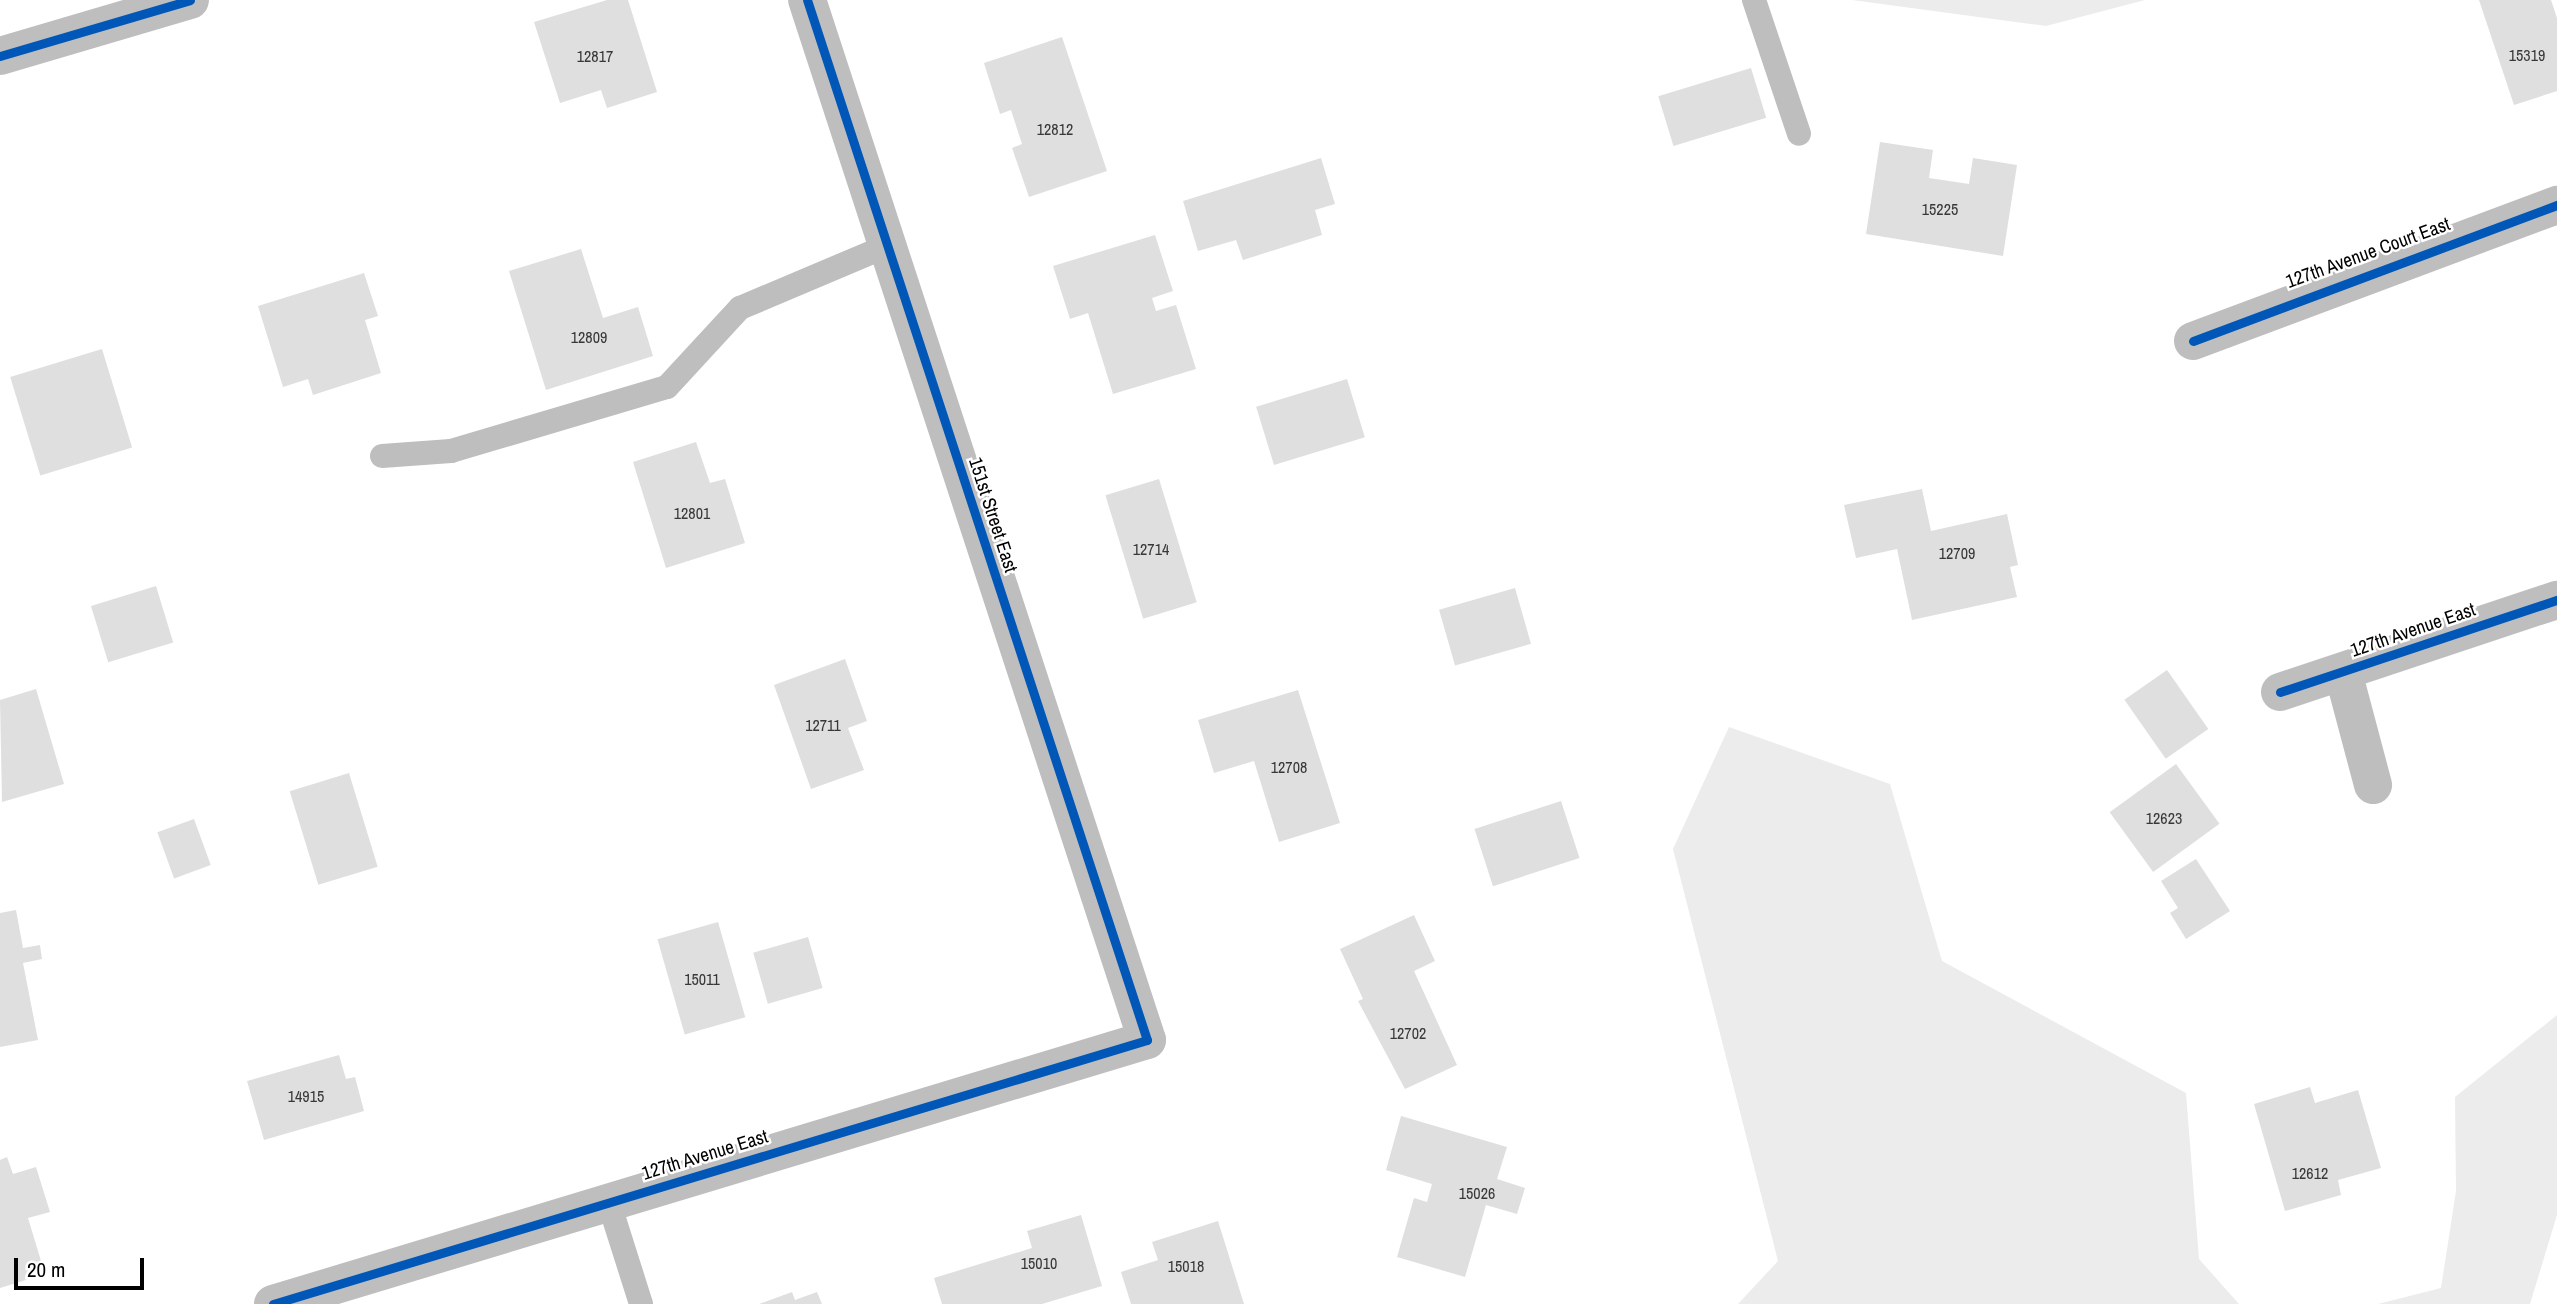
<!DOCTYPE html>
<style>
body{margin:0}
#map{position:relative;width:2557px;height:1304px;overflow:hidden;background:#fff;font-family:"Archivo Narrow",sans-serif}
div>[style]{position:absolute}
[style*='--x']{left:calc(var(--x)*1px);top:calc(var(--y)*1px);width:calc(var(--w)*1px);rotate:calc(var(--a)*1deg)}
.green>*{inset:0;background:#ececec}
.building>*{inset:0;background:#dfdfdf;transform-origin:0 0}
.lane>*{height:24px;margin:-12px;padding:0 12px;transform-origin:12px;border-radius:12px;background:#bebebe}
.street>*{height:38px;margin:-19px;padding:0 19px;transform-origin:19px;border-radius:19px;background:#bebebe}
.cycleway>*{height:9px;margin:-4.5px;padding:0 4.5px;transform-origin:4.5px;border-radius:4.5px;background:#0057b8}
span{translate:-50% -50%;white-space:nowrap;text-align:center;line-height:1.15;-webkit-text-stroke:5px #fff;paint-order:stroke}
.number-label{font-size:16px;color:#383838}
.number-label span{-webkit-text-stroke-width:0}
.street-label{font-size:19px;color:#000}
.scale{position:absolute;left:14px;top:1258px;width:130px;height:32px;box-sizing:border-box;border:4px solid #000;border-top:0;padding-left:9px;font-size:21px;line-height:24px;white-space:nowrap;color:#000;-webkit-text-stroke:5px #fff;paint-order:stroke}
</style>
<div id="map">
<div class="green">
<i style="clip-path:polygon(1852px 0,2145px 0,2046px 26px)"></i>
<i style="clip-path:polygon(1729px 727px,1890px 784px,1942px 961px,2186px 1093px,2199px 1259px,2239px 1304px,1738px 1304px,1778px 1261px,1673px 849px)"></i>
<i style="clip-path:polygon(2557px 1015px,2557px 1215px,2530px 1304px,2378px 1304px,2441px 1288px,2456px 1191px,2455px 1097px)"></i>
</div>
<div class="building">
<i style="clip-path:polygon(607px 0,628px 0,657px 92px,607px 108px,601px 90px,560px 103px,534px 22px)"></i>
<i style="clip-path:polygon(2479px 0,2551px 0,2557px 18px,2557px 91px,2514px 105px)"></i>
<i style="clip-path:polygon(1062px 37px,1107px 171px,1029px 197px,1012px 148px,1022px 144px,1011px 110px,1000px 114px,984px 63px)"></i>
<i style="left:1751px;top:68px;width:52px;height:97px;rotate:73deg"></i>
<i style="clip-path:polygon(1880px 142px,1933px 150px,1929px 178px,1969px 184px,1973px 158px,2017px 165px,2003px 256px,1866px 234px)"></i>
<i style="clip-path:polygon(1321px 158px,1335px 204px,1315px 210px,1322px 235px,1243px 260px,1236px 240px,1198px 251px,1183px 201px)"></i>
<i style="clip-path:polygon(1155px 235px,1173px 291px,1152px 298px,1156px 311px,1176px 305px,1196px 369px,1113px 394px,1088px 313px,1070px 319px,1053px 266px)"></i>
<i style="clip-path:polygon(581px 249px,603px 318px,638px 307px,653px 356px,546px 390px,509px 271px)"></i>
<i style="clip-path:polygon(364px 273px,378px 316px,365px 320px,381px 373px,313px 395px,308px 379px,283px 387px,258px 306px)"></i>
<i style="left:102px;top:349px;width:103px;height:96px;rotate:73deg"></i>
<i style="left:1347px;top:379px;width:61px;height:95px;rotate:73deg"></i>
<i style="clip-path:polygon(696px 442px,710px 483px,725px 479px,745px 543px,666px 568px,633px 462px)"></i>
<i style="left:1159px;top:479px;width:129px;height:56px;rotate:73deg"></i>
<i style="clip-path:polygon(1922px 489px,1931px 531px,2007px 514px,2018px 565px,2010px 567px,2017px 597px,1912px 620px,1897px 549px,1856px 558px,1844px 505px)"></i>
<i style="left:156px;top:586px;width:59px;height:68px;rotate:73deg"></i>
<i style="left:1515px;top:588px;width:58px;height:79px;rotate:74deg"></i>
<i style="clip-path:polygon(845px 659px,867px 721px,848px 728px,864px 770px,811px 789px,774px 685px)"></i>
<i style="left:2167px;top:670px;width:72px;height:52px;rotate:55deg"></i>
<i style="clip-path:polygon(36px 689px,64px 784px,2px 802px,0 700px)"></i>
<i style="clip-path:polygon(1298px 690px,1340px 823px,1279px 842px,1254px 761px,1214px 773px,1198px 720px)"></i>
<i style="left:2176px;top:764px;width:74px;height:82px;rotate:54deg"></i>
<i style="left:349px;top:773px;width:98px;height:62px;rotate:73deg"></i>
<i style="left:1561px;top:801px;width:60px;height:91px;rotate:72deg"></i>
<i style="left:194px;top:819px;width:49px;height:39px;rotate:70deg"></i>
<i style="clip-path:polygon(2196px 859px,2230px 911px,2186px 939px,2170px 913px,2178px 908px,2161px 881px)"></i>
<i style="clip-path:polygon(16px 910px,23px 948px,40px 945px,42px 959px,23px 963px,38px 1040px,0 1047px,0 913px)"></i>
<i style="clip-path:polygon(1414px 915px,1435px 961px,1414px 971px,1457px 1065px,1405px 1089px,1358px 1001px,1363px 999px,1340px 949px)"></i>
<i style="left:718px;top:922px;width:99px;height:63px;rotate:74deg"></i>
<i style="left:808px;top:937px;width:53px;height:57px;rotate:74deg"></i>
<i style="clip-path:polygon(339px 1055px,346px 1079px,355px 1077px,364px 1111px,264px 1140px,247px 1081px)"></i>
<i style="clip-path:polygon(2310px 1087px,2315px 1103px,2358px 1090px,2381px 1168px,2338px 1180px,2341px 1195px,2285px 1211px,2254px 1104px)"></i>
<i style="clip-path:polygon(1401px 1116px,1507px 1147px,1497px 1179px,1525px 1188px,1517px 1214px,1486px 1205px,1465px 1277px,1397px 1257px,1414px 1198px,1427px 1202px,1432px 1184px,1386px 1170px)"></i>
<i style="clip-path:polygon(7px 1157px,13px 1174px,36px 1167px,50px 1212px,28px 1218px,45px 1274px,0 1288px,0 1160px)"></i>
<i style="clip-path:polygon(1081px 1215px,1102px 1286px,1042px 1304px,942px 1304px,934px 1278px,1032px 1248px,1027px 1231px)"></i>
<i style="clip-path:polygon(1218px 1221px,1244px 1304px,1131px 1304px,1121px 1272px,1158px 1260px,1152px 1242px)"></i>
<i style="clip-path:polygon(792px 1292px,795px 1300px,817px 1292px,822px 1304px,759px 1304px)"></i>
</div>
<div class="lane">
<i style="--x:1754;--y:0;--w:141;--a:71.4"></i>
<i style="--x:382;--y:456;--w:69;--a:-4.1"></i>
<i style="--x:451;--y:451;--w:225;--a:-16.5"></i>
<i style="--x:667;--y:387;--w:108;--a:-47.3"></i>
<i style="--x:740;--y:308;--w:160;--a:-22.9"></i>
<i style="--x:609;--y:1203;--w:106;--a:72.4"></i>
</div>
<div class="street">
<i style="--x:0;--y:56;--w:198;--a:-16.4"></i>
<i style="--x:2193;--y:341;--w:389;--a:-20.5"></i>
<i style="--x:2343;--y:672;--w:117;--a:75.1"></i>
<i style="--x:2280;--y:692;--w:292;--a:-18.4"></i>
<i style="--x:273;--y:1304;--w:913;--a:-16.81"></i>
<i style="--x:1147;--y:1040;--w:1094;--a:-108.1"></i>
</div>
<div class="cycleway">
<i style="--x:0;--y:56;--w:198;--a:-16.4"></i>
<i style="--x:2193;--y:341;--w:389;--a:-20.5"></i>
<i style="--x:2280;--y:692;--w:292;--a:-18.4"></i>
<i style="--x:273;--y:1304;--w:913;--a:-16.81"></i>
<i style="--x:1147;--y:1040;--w:1094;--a:-108.1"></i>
</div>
<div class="number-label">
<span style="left:2527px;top:55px">15319</span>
<span style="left:595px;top:56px">12817</span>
<span style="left:1055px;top:129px">12812</span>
<span style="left:1940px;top:209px">15225</span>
<span style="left:589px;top:337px">12809</span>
<span style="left:692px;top:513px">12801</span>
<span style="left:1151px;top:549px">12714</span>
<span style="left:1957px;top:553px">12709</span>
<span style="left:823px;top:725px">12711</span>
<span style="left:1289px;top:767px">12708</span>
<span style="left:2164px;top:818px">12623</span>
<span style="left:702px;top:979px">15011</span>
<span style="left:1408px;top:1033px">12702</span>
<span style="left:306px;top:1096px">14915</span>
<span style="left:2310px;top:1173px">12612</span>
<span style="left:1477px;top:1193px">15026</span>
<span style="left:1039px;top:1263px">15010</span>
<span style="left:1186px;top:1266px">15018</span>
</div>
<div class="street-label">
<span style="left:2368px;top:253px;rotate:-20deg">127th Avenue Court East</span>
<span style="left:993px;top:515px;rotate:72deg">151st Street East</span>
<span style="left:2413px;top:630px;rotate:-19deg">127th Avenue East</span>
<span style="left:705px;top:1155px;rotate:-17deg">127th Avenue East</span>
</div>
<div class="scale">20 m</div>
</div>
